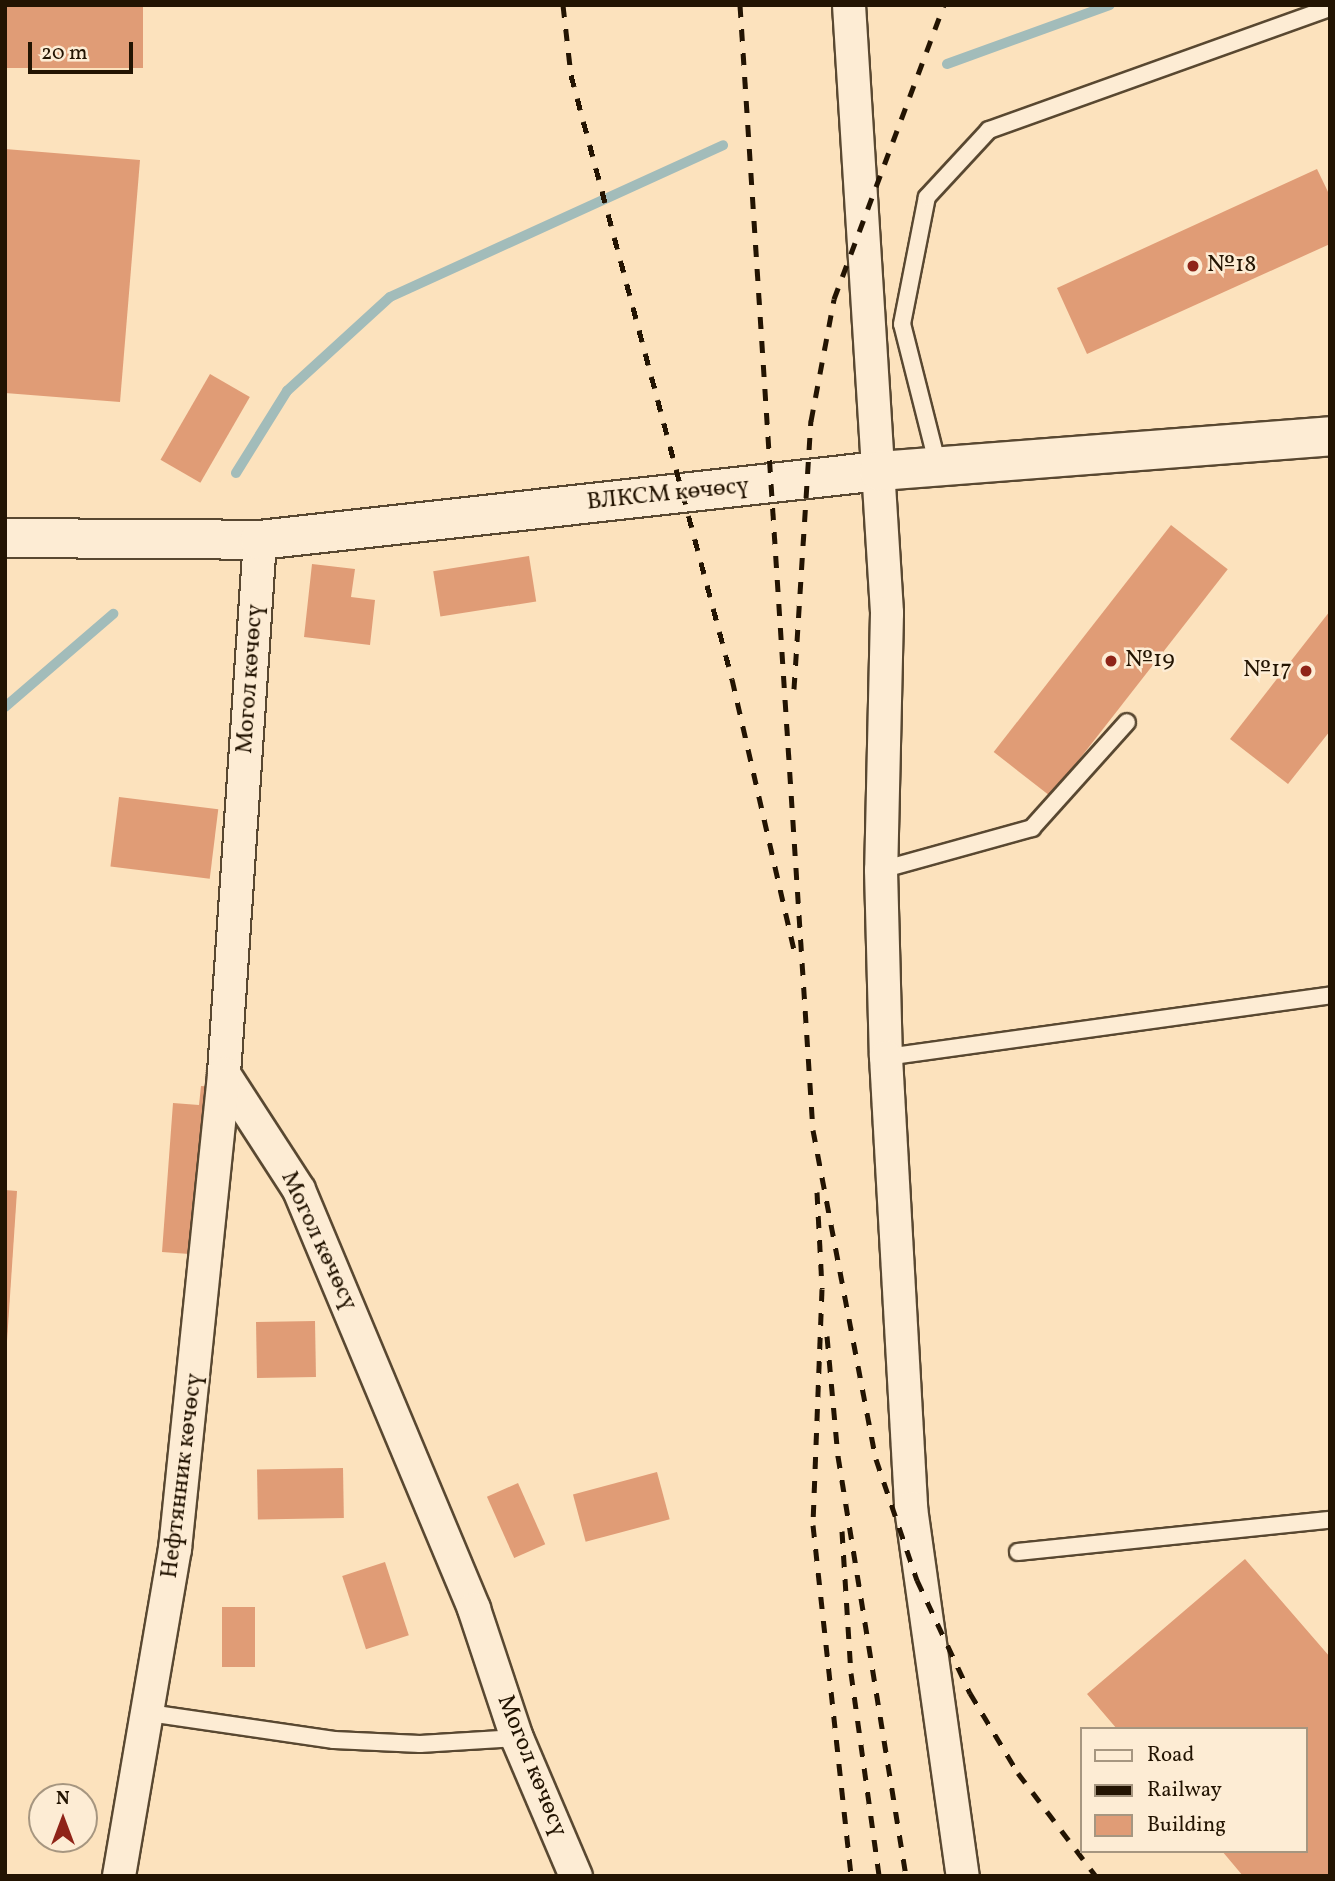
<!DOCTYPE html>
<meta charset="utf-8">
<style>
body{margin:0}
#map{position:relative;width:1335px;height:1881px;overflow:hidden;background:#fce2bd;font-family:Vollkorn,serif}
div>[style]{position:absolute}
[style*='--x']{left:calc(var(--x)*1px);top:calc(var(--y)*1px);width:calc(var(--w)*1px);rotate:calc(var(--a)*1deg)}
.stream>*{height:10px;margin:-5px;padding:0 5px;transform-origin:5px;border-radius:5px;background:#a2bcba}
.building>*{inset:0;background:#e09c76;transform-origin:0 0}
.roads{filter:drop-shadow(2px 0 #594831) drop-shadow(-2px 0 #594831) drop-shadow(0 2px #594831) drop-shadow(0 -2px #594831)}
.service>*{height:16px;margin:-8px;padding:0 8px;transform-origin:8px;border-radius:8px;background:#fdecd4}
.minor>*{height:32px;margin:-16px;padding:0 16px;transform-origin:16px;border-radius:16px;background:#fdecd4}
.tertiary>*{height:38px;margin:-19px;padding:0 19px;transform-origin:19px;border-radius:19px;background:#fdecd4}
.rail>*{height:5px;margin-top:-2.5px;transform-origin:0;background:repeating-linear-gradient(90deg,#231402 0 12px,transparent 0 24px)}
.dots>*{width:19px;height:19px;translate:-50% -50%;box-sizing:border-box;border:4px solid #fdecd4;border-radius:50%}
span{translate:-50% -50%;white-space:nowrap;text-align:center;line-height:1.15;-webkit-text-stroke:5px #fdecd4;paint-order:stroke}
.poi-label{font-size:24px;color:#231402}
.left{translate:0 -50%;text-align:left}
.right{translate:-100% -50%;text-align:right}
.street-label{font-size:24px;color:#231402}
.frame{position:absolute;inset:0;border:7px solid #231402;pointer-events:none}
.legend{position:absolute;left:1080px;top:1727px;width:228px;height:126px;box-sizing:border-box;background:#fdecd4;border:2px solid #a69680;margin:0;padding:9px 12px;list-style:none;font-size:21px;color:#231402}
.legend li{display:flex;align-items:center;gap:14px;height:35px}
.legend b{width:35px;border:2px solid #a69680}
.north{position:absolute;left:28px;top:1783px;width:70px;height:70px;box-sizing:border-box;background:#fdecd4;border:2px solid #a69680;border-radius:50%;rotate:0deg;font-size:19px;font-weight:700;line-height:28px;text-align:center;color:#231402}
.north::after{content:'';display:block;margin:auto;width:24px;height:32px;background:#8f2418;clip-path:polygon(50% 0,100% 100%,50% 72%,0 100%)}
.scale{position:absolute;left:28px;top:42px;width:105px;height:32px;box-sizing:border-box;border:4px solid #231402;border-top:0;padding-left:9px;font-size:21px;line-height:24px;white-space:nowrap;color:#231402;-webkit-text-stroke:5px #fdecd4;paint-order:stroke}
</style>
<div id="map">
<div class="stream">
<i style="--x:947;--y:64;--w:173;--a:-19.9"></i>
<i style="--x:236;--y:473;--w:97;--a:-58.1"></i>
<i style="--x:287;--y:391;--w:139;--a:-42.4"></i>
<i style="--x:390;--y:297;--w:366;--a:-24.5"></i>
<i style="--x:5;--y:707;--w:143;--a:-40.7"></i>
</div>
<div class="building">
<i style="left:5px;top:5px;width:138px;height:63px"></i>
<i style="clip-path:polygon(5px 149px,140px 160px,120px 402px,5px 393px)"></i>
<i style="clip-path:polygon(1317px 169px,1330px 196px,1330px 244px,1087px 354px,1057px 288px)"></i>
<i style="left:210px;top:374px;width:46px;height:99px;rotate:30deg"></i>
<i style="left:1171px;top:525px;width:72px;height:288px;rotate:38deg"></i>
<i style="left:529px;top:556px;width:46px;height:97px;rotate:81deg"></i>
<i style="clip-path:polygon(312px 564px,355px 569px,351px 597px,375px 600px,370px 645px,304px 637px)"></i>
<i style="clip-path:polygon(1330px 611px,1330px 731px,1288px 784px,1230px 739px)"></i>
<i style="left:119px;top:797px;width:100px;height:70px;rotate:7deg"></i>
<i style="clip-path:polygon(201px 1086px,216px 1087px,203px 1255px,162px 1252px,173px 1103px,199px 1105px)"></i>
<i style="clip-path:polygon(5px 1190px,17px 1191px,7px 1341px,5px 1341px)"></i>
<i style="left:315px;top:1321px;width:56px;height:59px;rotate:89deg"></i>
<i style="left:343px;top:1468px;width:50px;height:86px;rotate:89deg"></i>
<i style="left:657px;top:1472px;width:49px;height:87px;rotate:75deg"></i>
<i style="left:518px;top:1483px;width:67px;height:34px;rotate:66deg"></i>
<i style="clip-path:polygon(1245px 1559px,1330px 1657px,1330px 1876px,1243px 1876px,1222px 1851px,1305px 1851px,1305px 1729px,1117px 1729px,1087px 1694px)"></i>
<i style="left:385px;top:1562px;width:77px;height:45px;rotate:72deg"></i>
<i style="left:222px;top:1607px;width:33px;height:60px"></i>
</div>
<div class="roads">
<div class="service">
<i style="--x:938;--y:466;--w:146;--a:-104.2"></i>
<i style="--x:902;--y:324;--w:129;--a:-78.9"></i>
<i style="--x:927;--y:197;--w:91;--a:-47.2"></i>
<i style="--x:989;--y:130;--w:362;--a:-19.7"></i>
<i style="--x:881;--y:870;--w:157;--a:-15.5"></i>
<i style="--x:1032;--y:828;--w:142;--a:-48.1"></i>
<i style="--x:886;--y:1057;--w:448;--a:-7.9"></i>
<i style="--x:1018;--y:1552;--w:314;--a:-5.9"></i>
<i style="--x:149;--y:1713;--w:187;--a:8.3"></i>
<i style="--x:334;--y:1740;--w:86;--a:2.7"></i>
<i style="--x:420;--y:1744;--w:97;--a:-3.5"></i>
</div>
<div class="minor">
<i style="--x:849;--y:5;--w:609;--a:86.42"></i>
<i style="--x:887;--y:613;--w:257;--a:91.3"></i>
<i style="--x:881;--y:870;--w:187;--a:88.5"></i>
<i style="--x:886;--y:1057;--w:452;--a:86.8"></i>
<i style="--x:911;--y:1508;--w:372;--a:82"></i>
<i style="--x:260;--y:540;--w:535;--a:93.86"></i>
<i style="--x:224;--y:1074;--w:138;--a:57.1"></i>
<i style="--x:299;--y:1190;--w:454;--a:67.3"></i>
<i style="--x:474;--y:1609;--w:136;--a:71.6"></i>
<i style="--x:517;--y:1738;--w:150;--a:66.9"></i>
<i style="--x:119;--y:1876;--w:332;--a:-80.3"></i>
<i style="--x:175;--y:1549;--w:478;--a:-84.1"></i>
</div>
<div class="tertiary">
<i style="--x:5;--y:538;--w:255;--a:0.4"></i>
<i style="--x:260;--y:540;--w:623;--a:-6.36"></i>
<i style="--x:879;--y:471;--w:452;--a:-4.4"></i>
</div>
</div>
<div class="rail">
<i style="--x:563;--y:5;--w:70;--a:83.5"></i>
<i style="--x:571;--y:75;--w:625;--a:75.07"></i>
<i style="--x:732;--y:679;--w:282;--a:77.1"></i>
<i style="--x:740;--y:5;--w:1127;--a:86.29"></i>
<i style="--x:813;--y:1130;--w:335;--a:79.2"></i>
<i style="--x:876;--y:1459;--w:128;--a:71.3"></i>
<i style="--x:917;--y:1580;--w:125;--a:64.9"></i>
<i style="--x:970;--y:1693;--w:93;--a:59"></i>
<i style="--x:1018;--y:1773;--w:129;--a:52.9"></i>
<i style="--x:794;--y:689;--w:269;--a:-86.4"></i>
<i style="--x:811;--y:421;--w:124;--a:-79.3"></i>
<i style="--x:834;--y:299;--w:314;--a:-69.5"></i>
<i style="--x:817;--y:1192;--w:97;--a:87"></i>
<i style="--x:822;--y:1289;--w:236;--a:92.2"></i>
<i style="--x:813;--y:1525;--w:353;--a:83.8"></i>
<i style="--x:827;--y:1336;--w:121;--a:84.8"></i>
<i style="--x:838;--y:1456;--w:425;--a:80.8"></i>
<i style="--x:842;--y:1531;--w:142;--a:86.4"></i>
<i style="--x:851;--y:1673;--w:205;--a:82.1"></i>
</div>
<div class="dots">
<i style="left:1193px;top:266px;background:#8f2418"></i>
<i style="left:1111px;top:661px;background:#8f2418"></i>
<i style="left:1306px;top:671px;background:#8f2418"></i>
</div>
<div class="poi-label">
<span class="left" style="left:1207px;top:266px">№18</span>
<span class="left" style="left:1125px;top:661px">№19</span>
<span class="right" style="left:1292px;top:671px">№17</span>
</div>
<div class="street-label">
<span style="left:668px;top:495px;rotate:-6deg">ВЛКСМ көчөсү</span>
<span style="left:251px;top:679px;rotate:-86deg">Могол көчөсү</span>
<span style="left:318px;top:1241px;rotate:65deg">Могол көчөсү</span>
<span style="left:183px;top:1476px;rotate:-83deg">Нефтянник көчөсү</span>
<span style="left:531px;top:1766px;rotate:68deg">Могол көчөсү</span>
</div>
<div class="frame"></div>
<ul class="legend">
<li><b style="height:9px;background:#fdecd4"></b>Road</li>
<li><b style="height:9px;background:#231402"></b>Railway</li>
<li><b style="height:19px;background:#e09c76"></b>Building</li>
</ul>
<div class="north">N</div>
<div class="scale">20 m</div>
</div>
